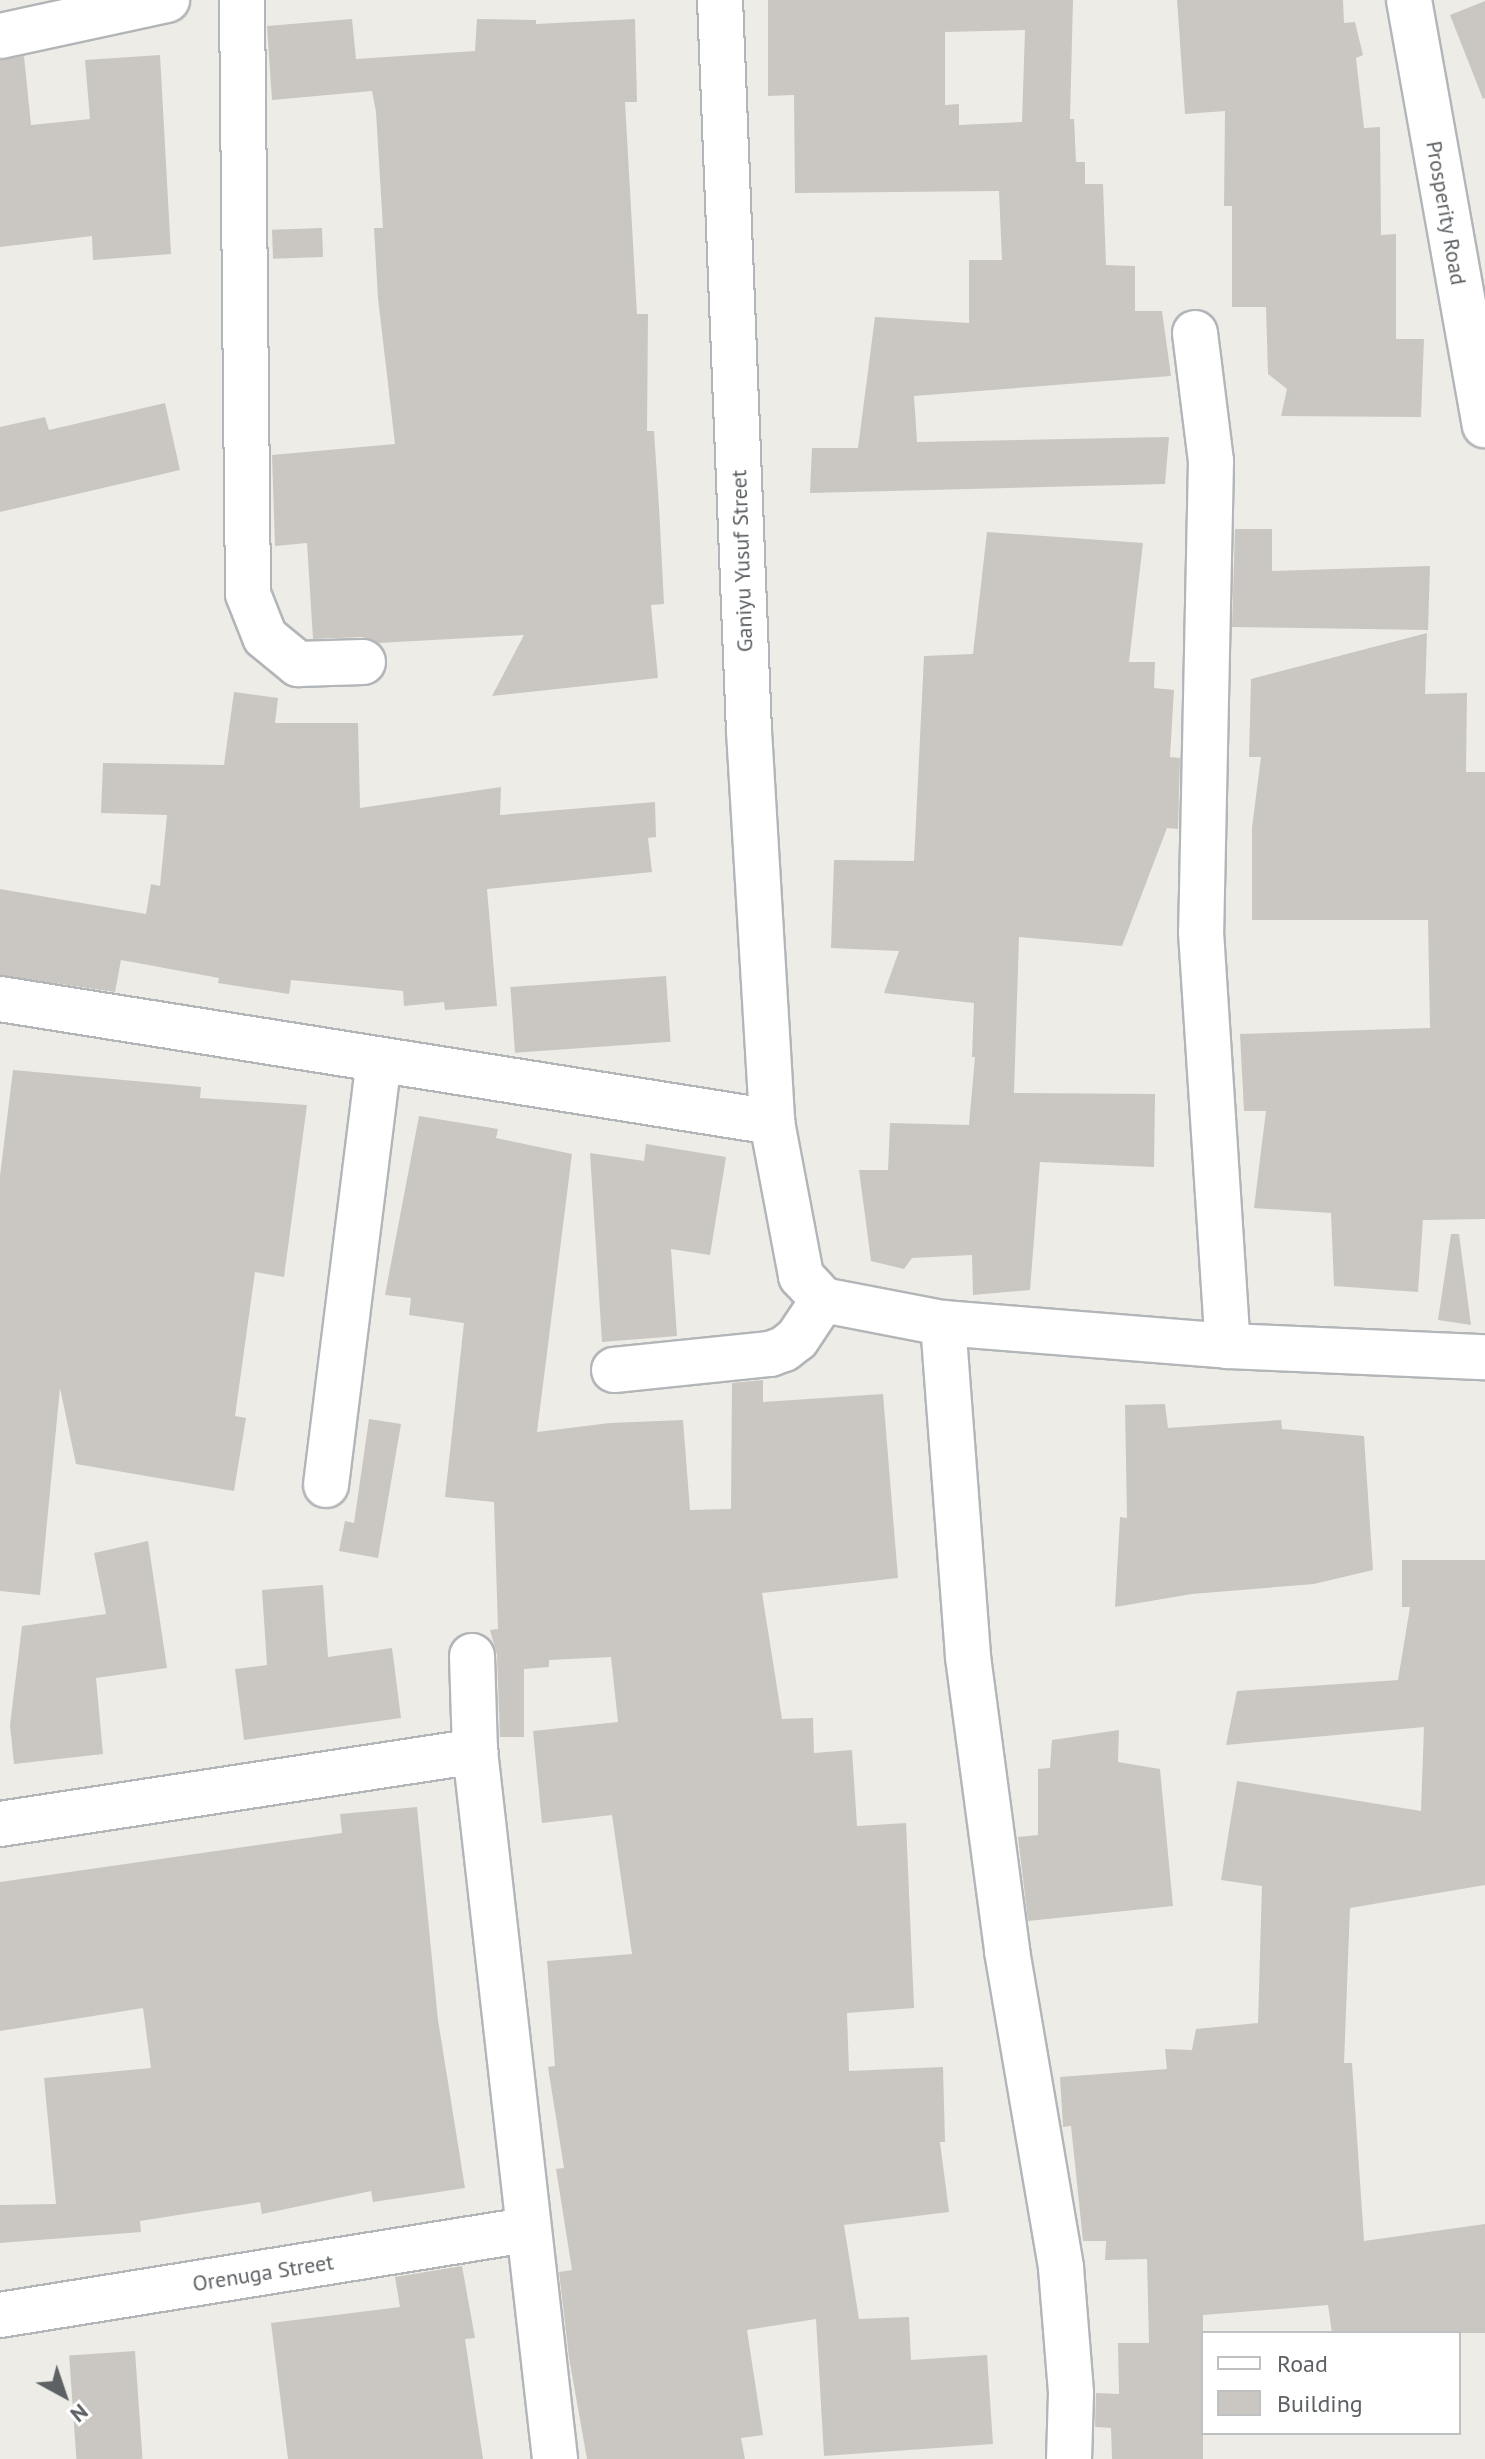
<!DOCTYPE html>
<style>
body{margin:0}
#map{position:relative;width:1485px;height:2459px;overflow:hidden;background:#eeece6;font-family:"PT Sans",sans-serif}
div>[style]{position:absolute}
[style*='--x']{left:calc(var(--x)*1px);top:calc(var(--y)*1px);width:calc(var(--w)*1px);rotate:calc(var(--a)*1deg)}
.building>*{inset:0;background:#cac7c2;transform-origin:0 0}
.roads{filter:drop-shadow(2px 0 #b3b6b9) drop-shadow(-2px 0 #b3b6b9) drop-shadow(0 2px #b3b6b9) drop-shadow(0 -2px #b3b6b9)}
.minor>*{height:44px;margin:-22px;padding:0 22px;transform-origin:22px;border-radius:22px;background:#fff}
span{translate:-50% -50%;white-space:nowrap;text-align:center;line-height:1.15;-webkit-text-stroke:6px #fff;paint-order:stroke}
.street-label{font-size:22px;color:#5d6164}
.legend{position:absolute;left:1201px;top:2331px;width:260px;height:104px;box-sizing:border-box;background:#fff;border:2px solid #bec0c1;margin:0;padding:10px 14px;list-style:none;font-size:24px;color:#5d6164}
.legend li{display:flex;align-items:center;gap:16px;height:40px}
.legend b{width:40px;border:2px solid #bec0c1}
.north{position:absolute;left:24px;top:2355px;width:80px;height:80px;-webkit-text-stroke:6px #fff;paint-order:stroke;rotate:140deg;font-size:22px;font-weight:700;line-height:32px;text-align:center;color:#5d6164}
.north::after{content:'';display:block;margin:auto;width:28px;height:36px;background:#5d6164;clip-path:polygon(50% 0,100% 100%,50% 72%,0 100%)}
</style>
<div id="map">
<div class="building">
<i style="clip-path:polygon(evenodd,768px 0,1073px 0,1070px 119px,1074px 119px,1076px 162px,1085px 162px,1085px 184px,1103px 184px,1106px 265px,1135px 266px,1135px 311px,1162px 311px,1171px 376px,914px 396px,917px 442px,1169px 437px,1165px 484px,810px 493px,812px 448px,858px 448px,875px 317px,969px 323px,969px 260px,1002px 260px,999px 191px,795px 193px,794px 95px,768px 96px,768px 0,1025px 30px,1022px 122px,959px 125px,959px 104px,945px 105px,945px 32px,1025px 30px)"></i>
<i style="clip-path:polygon(1177px 0,1343px 0,1344px 23px,1355px 22px,1363px 55px,1356px 58px,1364px 128px,1380px 127px,1381px 235px,1396px 234px,1396px 339px,1424px 339px,1421px 417px,1281px 416px,1287px 389px,1268px 374px,1266px 307px,1232px 307px,1232px 206px,1224px 206px,1225px 111px,1185px 114px)"></i>
<i style="clip-path:polygon(1485px 1px,1485px 98px,1483px 99px,1450px 15px)"></i>
<i style="clip-path:polygon(352px 19px,356px 59px,475px 51px,477px 19px,536px 20px,536px 24px,635px 19px,637px 102px,625px 102px,637px 314px,648px 314px,647px 431px,654px 431px,659px 507px,664px 604px,651px 605px,658px 678px,492px 696px,524px 635px,378px 643px,362px 637px,313px 639px,307px 543px,275px 546px,272px 455px,395px 444px,378px 298px,374px 228px,383px 228px,376px 112px,372px 91px,272px 100px,267px 26px)"></i>
<i style="clip-path:polygon(160px 55px,171px 254px,93px 260px,92px 236px,0 247px,0 60px,24px 56px,31px 125px,90px 119px,85px 60px)"></i>
<i style="left:322px;top:228px;width:29px;height:50px;rotate:88deg"></i>
<i style="clip-path:polygon(165px 403px,180px 470px,0 512px,0 427px,45px 417px,49px 430px)"></i>
<i style="clip-path:polygon(1235px 529px,1272px 529px,1272px 571px,1430px 566px,1428px 630px,1232px 627px)"></i>
<i style="clip-path:polygon(987px 532px,1143px 543px,1129px 662px,1155px 662px,1154px 688px,1174px 690px,1170px 757px,1180px 758px,1178px 829px,1167px 828px,1122px 946px,1019px 937px,1014px 1093px,1155px 1094px,1154px 1167px,1040px 1162px,1030px 1290px,973px 1295px,972px 1255px,912px 1258px,904px 1269px,871px 1261px,859px 1170px,888px 1170px,890px 1123px,969px 1125px,975px 1057px,972px 1057px,974px 1003px,884px 993px,899px 951px,831px 948px,834px 860px,914px 861px,924px 656px,973px 654px)"></i>
<i style="clip-path:polygon(1427px 633px,1425px 694px,1467px 693px,1466px 772px,1485px 772px,1485px 1219px,1423px 1220px,1418px 1292px,1334px 1286px,1331px 1213px,1254px 1208px,1266px 1111px,1244px 1111px,1240px 1034px,1430px 1028px,1428px 920px,1252px 920px,1252px 828px,1261px 757px,1249px 757px,1251px 679px)"></i>
<i style="clip-path:polygon(234px 692px,278px 698px,275px 723px,358px 723px,360px 808px,501px 787px,500px 815px,655px 802px,656px 837px,648px 838px,652px 872px,487px 889px,497px 1006px,445px 1010px,444px 1002px,404px 1006px,403px 991px,291px 980px,289px 994px,218px 983px,219px 978px,121px 960px,115px 992px,0 975px,0 889px,146px 914px,151px 884px,160px 886px,167px 815px,101px 813px,103px 763px,224px 765px)"></i>
<i style="left:666px;top:976px;width:66px;height:156px;rotate:86deg"></i>
<i style="clip-path:polygon(13px 1070px,201px 1087px,200px 1098px,307px 1105px,284px 1277px,255px 1272px,235px 1416px,246px 1418px,234px 1491px,76px 1464px,60px 1388px,40px 1595px,0 1591px,0 1176px)"></i>
<i style="clip-path:polygon(419px 1116px,498px 1129px,496px 1138px,572px 1154px,537px 1432px,610px 1423px,683px 1420px,690px 1510px,731px 1509px,732px 1383px,763px 1380px,763px 1402px,883px 1394px,898px 1578px,762px 1593px,782px 1719px,813px 1718px,814px 1753px,852px 1750px,857px 1826px,906px 1823px,914px 2008px,847px 2013px,849px 2071px,943px 2067px,945px 2142px,940px 2142px,949px 2212px,844px 2225px,859px 2319px,909px 2317px,911px 2360px,987px 2355px,993px 2444px,824px 2456px,816px 2319px,747px 2330px,763px 2435px,741px 2438px,745px 2459px,587px 2459px,569px 2358px,559px 2272px,572px 2270px,556px 2169px,564px 2168px,548px 2067px,555px 2066px,547px 1961px,632px 1954px,612px 1815px,542px 1823px,533px 1731px,618px 1722px,611px 1657px,549px 1660px,549px 1667px,524px 1669px,524px 1737px,500px 1737px,497px 1655px,490px 1630px,498px 1629px,494px 1502px,445px 1497px,464px 1323px,409px 1315px,411px 1298px,385px 1295px)"></i>
<i style="clip-path:polygon(646px 1144px,726px 1157px,710px 1255px,671px 1249px,677px 1336px,602px 1342px,590px 1153px,644px 1161px)"></i>
<i style="clip-path:polygon(1451px 1234px,1459px 1234px,1471px 1325px,1438px 1320px)"></i>
<i style="clip-path:polygon(1165px 1404px,1168px 1428px,1281px 1420px,1282px 1429px,1364px 1436px,1373px 1570px,1314px 1584px,1192px 1594px,1115px 1607px,1120px 1517px,1127px 1518px,1125px 1405px)"></i>
<i style="clip-path:polygon(369px 1419px,401px 1424px,378px 1558px,339px 1551px,345px 1521px,354px 1523px)"></i>
<i style="clip-path:polygon(148px 1541px,167px 1668px,96px 1678px,103px 1754px,14px 1764px,10px 1725px,22px 1626px,106px 1614px,94px 1553px)"></i>
<i style="clip-path:polygon(1402px 1560px,1485px 1560px,1485px 1885px,1350px 1908px,1344px 2063px,1352px 2063px,1364px 2241px,1485px 2224px,1485px 2333px,1332px 2333px,1328px 2305px,1203px 2315px,1203px 2459px,1112px 2459px,1111px 2428px,1095px 2427px,1096px 2393px,1119px 2394px,1118px 2343px,1149px 2343px,1147px 2259px,1105px 2260px,1106px 2241px,1083px 2241px,1071px 2126px,1063px 2127px,1060px 2077px,1167px 2069px,1165px 2049px,1192px 2050px,1196px 2029px,1258px 2023px,1262px 1886px,1221px 1880px,1237px 1781px,1421px 1811px,1424px 1727px,1226px 1745px,1237px 1691px,1398px 1680px,1410px 1607px,1402px 1607px)"></i>
<i style="clip-path:polygon(323px 1585px,328px 1657px,392px 1648px,401px 1718px,244px 1740px,235px 1669px,267px 1665px,262px 1590px)"></i>
<i style="clip-path:polygon(1119px 1730px,1118px 1762px,1160px 1769px,1173px 1906px,1028px 1921px,1018px 1837px,1038px 1835px,1038px 1769px,1050px 1768px,1052px 1740px)"></i>
<i style="clip-path:polygon(417px 1807px,438px 2020px,465px 2188px,373px 2202px,371px 2191px,262px 2214px,260px 2202px,140px 2221px,141px 2232px,0 2243px,0 2205px,56px 2204px,44px 2078px,151px 2068px,143px 2008px,0 2031px,0 1882px,342px 1833px,340px 1814px)"></i>
<i style="clip-path:polygon(462px 2266px,475px 2338px,465px 2339px,483px 2459px,288px 2459px,271px 2323px,400px 2307px,395px 2277px)"></i>
<i style="left:135px;top:2351px;width:108px;height:66px;rotate:86deg"></i>
</div>
<div class="roads">
<div class="minor">
<i style="--x:242;--y:0;--w:594;--a:89.42"></i>
<i style="--x:248;--y:594;--w:46;--a:68.4"></i>
<i style="--x:265;--y:637;--w:43;--a:39.3"></i>
<i style="--x:298;--y:664;--w:65;--a:-1.8"></i>
<i style="--x:720;--y:0;--w:732;--a:87.73"></i>
<i style="--x:749;--y:731;--w:392;--a:86.6"></i>
<i style="--x:772;--y:1122;--w:157;--a:79.3"></i>
<i style="--x:801;--y:1276;--w:33;--a:47"></i>
<i style="--x:823;--y:1300;--w:122;--a:10.9"></i>
<i style="--x:943;--y:1323;--w:286;--a:4.6"></i>
<i style="--x:1228;--y:1346;--w:257;--a:2.5"></i>
<i style="--x:1409;--y:0;--w:432;--a:79.9"></i>
<i style="--x:0;--y:36;--w:171;--a:-12.2"></i>
<i style="--x:1195;--y:333;--w:129;--a:82.9"></i>
<i style="--x:1211;--y:461;--w:471;--a:91.2"></i>
<i style="--x:1201;--y:932;--w:415;--a:86.3"></i>
<i style="--x:0;--y:999;--w:782;--a:9.05"></i>
<i style="--x:943;--y:1323;--w:335;--a:85.7"></i>
<i style="--x:968;--y:1657;--w:297;--a:82.4"></i>
<i style="--x:1007;--y:1951;--w:322;--a:80.3"></i>
<i style="--x:1061;--y:2268;--w:125;--a:85.4"></i>
<i style="--x:1071;--y:2393;--w:66;--a:91.7"></i>
<i style="--x:614;--y:1370;--w:157;--a:-5.9"></i>
<i style="--x:770;--y:1354;--w:15;--a:-20"></i>
<i style="--x:784;--y:1349;--w:16;--a:-38"></i>
<i style="--x:797;--y:1339;--w:47;--a:-56.3"></i>
<i style="--x:326;--y:1485;--w:428;--a:-82.9"></i>
<i style="--x:472;--y:1656;--w:95;--a:88.2"></i>
<i style="--x:475;--y:1751;--w:713;--a:83.55"></i>
<i style="--x:0;--y:1824;--w:481;--a:-8.7"></i>
<i style="--x:0;--y:2315;--w:533;--a:-9.18"></i>
</div>
</div>
<div class="street-label">
<span style="left:1446px;top:213px;rotate:80deg">Prosperity Road</span>
<span style="left:742px;top:561px;rotate:-92deg">Ganiyu Yusuf Street</span>
<span style="left:263px;top:2273px;rotate:-9deg">Orenuga Street</span>
</div>
<ul class="legend">
<li><b style="height:10px;background:#fff"></b>Road</li>
<li><b style="height:22px;background:#cac7c2"></b>Building</li>
</ul>
<div class="north">N</div>
</div>
